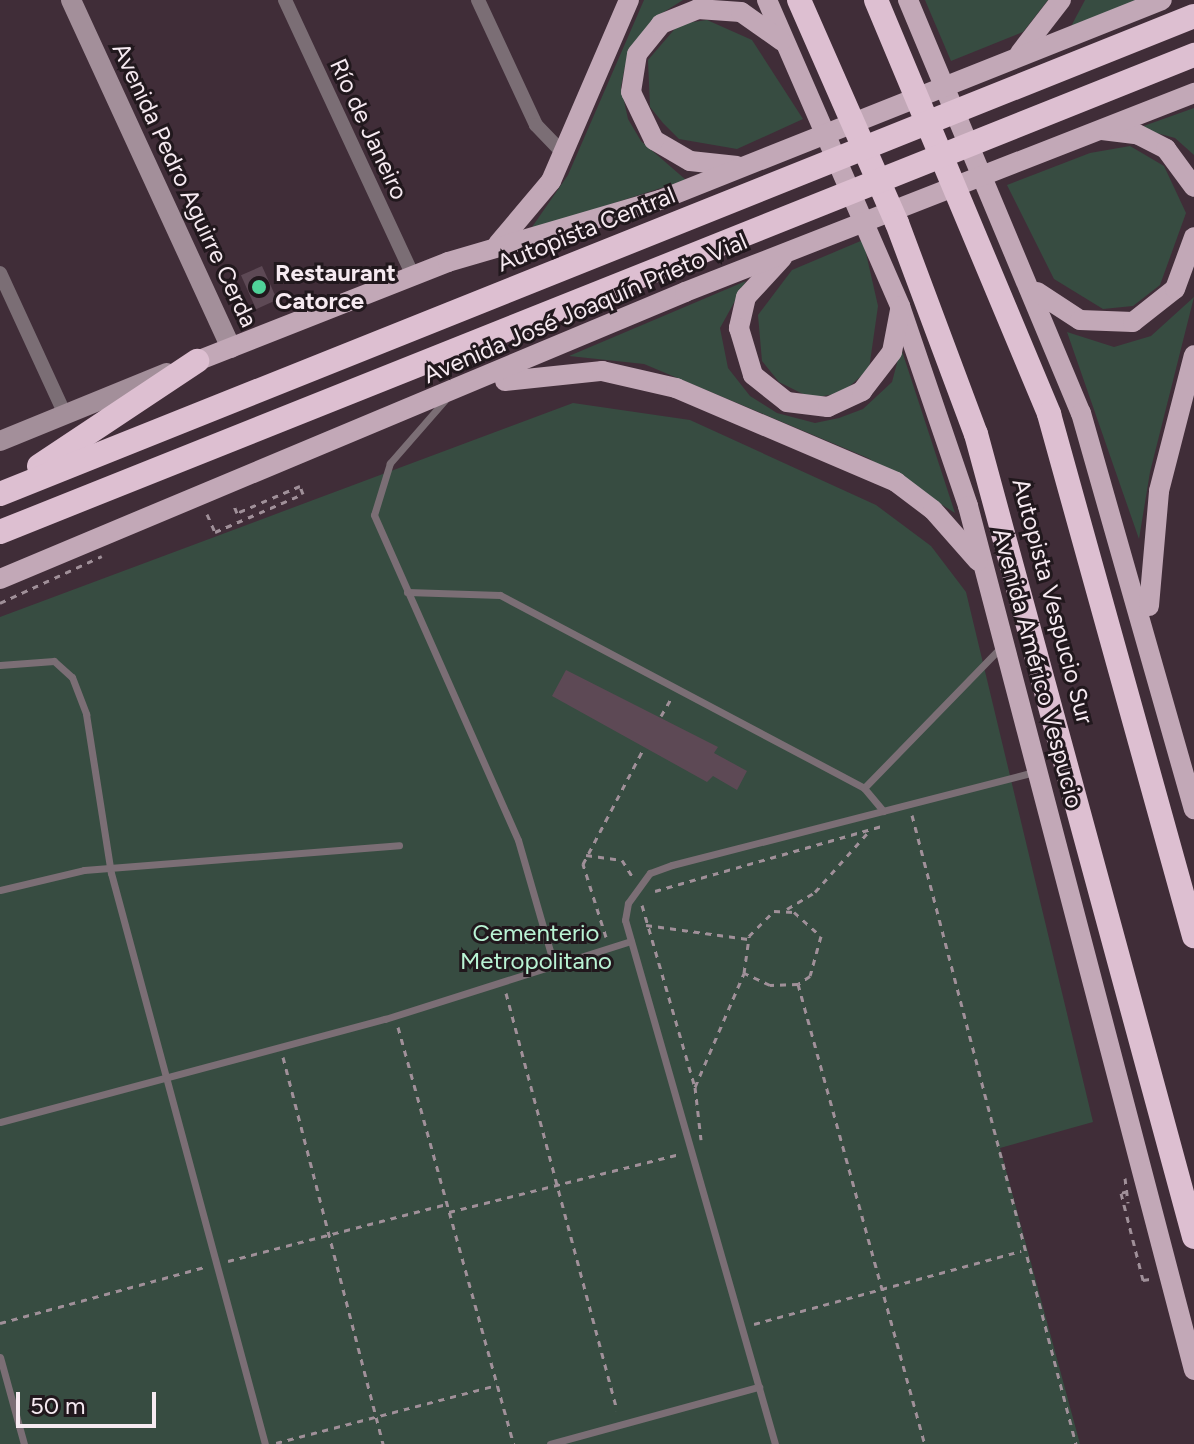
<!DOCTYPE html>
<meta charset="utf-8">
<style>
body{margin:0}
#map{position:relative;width:1194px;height:1444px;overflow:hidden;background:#402d38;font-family:Figtree,sans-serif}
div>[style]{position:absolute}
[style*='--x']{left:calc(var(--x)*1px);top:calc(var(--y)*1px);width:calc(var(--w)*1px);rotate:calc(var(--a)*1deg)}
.green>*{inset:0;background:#374c41}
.building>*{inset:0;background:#5d4955;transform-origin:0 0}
.path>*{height:3px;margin-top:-1.5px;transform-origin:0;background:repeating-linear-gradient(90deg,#a09099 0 6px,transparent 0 12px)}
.lane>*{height:7px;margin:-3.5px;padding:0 3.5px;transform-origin:3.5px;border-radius:3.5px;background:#7b6e75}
.street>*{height:14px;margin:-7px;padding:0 7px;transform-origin:7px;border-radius:7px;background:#7b6e75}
.secondary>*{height:20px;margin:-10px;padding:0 10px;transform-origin:10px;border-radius:10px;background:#a38f9a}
.primary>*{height:20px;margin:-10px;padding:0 10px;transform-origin:10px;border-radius:10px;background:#c2a8b7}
.highway>*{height:24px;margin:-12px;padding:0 12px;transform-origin:12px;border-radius:12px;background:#ddbfd1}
.dots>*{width:22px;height:22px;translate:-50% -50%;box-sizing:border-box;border:4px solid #21181d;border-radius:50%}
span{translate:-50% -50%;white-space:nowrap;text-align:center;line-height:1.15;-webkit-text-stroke:6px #21181d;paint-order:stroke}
.street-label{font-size:24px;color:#f6eaf1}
.poi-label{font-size:24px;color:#f6eaf1;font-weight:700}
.left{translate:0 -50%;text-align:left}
.park-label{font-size:24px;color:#b9f3d4}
.scale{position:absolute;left:16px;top:1392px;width:140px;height:36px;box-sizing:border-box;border:4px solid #f6eaf1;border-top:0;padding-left:10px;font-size:24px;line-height:28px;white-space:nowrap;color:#f6eaf1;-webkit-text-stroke:6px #21181d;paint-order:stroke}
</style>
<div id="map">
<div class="green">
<i style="clip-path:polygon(644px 0,683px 0,656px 17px,625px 66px,621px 87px,628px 119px,641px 141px,686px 180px,530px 230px,568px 175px)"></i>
<i style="clip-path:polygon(925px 0,1048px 0,1023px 32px,951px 61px)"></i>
<i style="clip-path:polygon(1085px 0,1150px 0,1068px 32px)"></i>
<i style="clip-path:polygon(707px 20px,752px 40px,803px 119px,737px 149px,679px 139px,663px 123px,650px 107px,648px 60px,679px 24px)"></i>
<i style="clip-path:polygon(1194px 108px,1194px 155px,1175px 138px,1138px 128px)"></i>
<i style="clip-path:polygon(1130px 146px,1164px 166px,1186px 213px,1160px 285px,1133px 306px,1103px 309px,1054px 279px,1007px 185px,1090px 153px)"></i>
<i style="clip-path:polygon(863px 240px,878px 306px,869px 369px,842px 393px,811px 398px,779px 382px,762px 361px,758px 315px,792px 270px)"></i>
<i style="clip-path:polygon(746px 281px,720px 328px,728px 368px,750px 396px,777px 413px,815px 423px,839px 418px,863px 409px,892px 382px,901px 348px,955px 513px,868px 458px,644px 364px,569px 356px)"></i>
<i style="clip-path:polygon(1194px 297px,1150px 472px,1139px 539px,1067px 332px,1114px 347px,1151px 336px)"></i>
<i style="clip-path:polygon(573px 403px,690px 420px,876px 505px,931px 546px,966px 592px,1093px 1122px,1000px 1148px,1080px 1444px,0 1444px,0 617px)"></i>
</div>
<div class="building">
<i style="left:262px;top:266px;width:37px;height:23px;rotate:66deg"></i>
<i style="clip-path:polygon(566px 670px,718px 747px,714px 753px,747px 771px,737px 790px,713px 776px,707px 782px,552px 696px)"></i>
</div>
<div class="path">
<i style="--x:207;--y:514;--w:20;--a:66"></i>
<i style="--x:215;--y:532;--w:96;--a:-23.4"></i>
<i style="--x:303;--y:494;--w:9;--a:-111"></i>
<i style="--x:300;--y:486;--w:69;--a:156.8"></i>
<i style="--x:237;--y:513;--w:11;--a:-112"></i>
<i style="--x:0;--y:603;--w:112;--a:-24.7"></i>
<i style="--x:661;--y:716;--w:20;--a:-60"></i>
<i style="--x:912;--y:815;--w:650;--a:75.39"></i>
<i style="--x:586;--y:855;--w:36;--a:8"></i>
<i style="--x:622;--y:860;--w:19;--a:58"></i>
<i style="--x:655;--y:891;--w:236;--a:-16"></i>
<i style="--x:642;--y:905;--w:190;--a:73.8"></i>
<i style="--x:695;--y:1087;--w:53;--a:83.5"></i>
<i style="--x:787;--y:909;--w:33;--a:-31"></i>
<i style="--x:815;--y:892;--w:83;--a:-48.4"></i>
<i style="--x:774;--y:911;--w:20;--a:3"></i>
<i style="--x:794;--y:912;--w:36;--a:42"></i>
<i style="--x:821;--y:936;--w:41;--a:105.4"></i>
<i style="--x:810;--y:976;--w:14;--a:146"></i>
<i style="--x:798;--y:984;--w:28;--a:178"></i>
<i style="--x:770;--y:985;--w:29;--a:-155"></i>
<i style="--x:744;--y:973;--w:37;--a:-82"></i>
<i style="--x:749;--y:936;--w:35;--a:-45"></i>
<i style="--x:646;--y:925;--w:103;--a:7.8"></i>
<i style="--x:606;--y:937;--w:77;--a:-107.5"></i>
<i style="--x:583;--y:864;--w:131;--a:-62.3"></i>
<i style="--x:798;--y:984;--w:477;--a:74.6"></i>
<i style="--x:506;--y:993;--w:432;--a:75.1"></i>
<i style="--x:398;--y:1027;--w:433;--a:74.5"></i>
<i style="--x:283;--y:1057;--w:400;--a:75.5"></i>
<i style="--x:695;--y:1087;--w:124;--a:-66.7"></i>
<i style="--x:1125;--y:1178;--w:25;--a:83"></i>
<i style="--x:1128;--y:1191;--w:7;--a:164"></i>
<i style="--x:1121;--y:1193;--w:90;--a:75.8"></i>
<i style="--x:1143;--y:1280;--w:7;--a:-8"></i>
<i style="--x:449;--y:1212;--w:238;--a:-14.1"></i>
<i style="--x:228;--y:1261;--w:226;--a:-14.6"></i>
<i style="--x:0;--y:1323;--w:213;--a:-15.3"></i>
<i style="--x:754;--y:1324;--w:277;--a:-15.3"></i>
<i style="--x:276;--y:1443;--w:228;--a:-14.7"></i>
</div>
<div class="lane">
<i style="--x:445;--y:400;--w:84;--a:131.1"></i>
<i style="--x:390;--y:463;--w:54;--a:107.1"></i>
<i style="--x:374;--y:515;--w:355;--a:66.1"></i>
<i style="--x:518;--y:840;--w:130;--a:73.9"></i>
<i style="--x:407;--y:592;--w:93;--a:1.8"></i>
<i style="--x:500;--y:595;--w:412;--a:27.9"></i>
<i style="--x:864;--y:788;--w:30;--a:50"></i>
<i style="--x:0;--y:665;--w:54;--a:-4.2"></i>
<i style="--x:54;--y:661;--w:24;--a:42"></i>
<i style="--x:72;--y:677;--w:40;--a:69"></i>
<i style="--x:86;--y:714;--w:161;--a:81.1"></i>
<i style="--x:111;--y:873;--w:591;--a:74.91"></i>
<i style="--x:864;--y:788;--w:198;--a:-45.8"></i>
<i style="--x:0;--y:890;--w:86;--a:-13.4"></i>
<i style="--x:84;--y:870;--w:316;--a:-4.5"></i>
<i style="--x:0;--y:1122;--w:399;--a:-15"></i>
<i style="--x:385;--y:1019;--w:258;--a:-17.6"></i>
<i style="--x:0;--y:1357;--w:90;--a:74.6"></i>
<i style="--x:550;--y:1444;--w:217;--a:-15.3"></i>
<i style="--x:775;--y:1444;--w:545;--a:-105.97"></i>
<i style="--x:625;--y:920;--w:17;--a:-80"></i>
<i style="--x:628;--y:903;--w:37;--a:-54"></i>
<i style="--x:650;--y:873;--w:23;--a:-20"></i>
<i style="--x:672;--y:865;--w:374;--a:-14.4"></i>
</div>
<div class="street">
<i style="--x:285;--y:0;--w:304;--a:65.1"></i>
<i style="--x:478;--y:0;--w:138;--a:65.1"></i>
<i style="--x:536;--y:125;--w:40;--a:46"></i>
<i style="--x:0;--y:273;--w:155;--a:65.3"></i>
</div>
<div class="secondary">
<i style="--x:71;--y:0;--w:383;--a:65.3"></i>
<i style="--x:0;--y:441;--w:180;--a:-22.2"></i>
</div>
<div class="primary">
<i style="--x:767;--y:0;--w:334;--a:66.5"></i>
<i style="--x:900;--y:306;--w:211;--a:71.2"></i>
<i style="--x:968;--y:506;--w:893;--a:75.34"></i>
<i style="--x:908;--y:0;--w:448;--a:67.3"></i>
<i style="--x:1081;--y:413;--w:412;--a:74.1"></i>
<i style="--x:1020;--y:53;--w:67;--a:-52.3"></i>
<i style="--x:1102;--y:130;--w:35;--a:7"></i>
<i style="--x:1137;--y:134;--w:33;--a:27"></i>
<i style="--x:1166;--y:149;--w:47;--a:53.6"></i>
<i style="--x:737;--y:166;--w:47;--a:-173.9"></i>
<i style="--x:690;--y:161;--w:42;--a:-149.7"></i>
<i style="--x:654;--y:140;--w:53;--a:-115.6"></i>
<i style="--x:631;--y:92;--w:38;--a:-81"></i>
<i style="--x:637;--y:54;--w:38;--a:-51"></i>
<i style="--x:661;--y:24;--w:40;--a:-22"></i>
<i style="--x:698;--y:9;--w:43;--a:4"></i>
<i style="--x:741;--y:12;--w:50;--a:35.3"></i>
<i style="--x:498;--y:244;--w:82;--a:-49.9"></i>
<i style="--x:551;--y:181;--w:197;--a:-66.7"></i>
<i style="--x:782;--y:258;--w:53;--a:132.7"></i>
<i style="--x:746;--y:297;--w:32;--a:103"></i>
<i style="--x:739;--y:328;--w:49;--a:73.4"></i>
<i style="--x:753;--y:375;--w:43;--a:38.5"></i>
<i style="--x:787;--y:402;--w:41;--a:7"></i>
<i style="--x:828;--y:407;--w:38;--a:-25"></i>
<i style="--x:862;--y:391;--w:49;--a:-52.4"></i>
<i style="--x:892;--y:352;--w:43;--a:-79.2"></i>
<i style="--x:1037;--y:292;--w:51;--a:33.1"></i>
<i style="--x:1080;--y:320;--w:53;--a:2.2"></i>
<i style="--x:1133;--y:322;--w:53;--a:-38.2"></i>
<i style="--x:1175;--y:289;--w:55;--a:-69.9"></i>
<i style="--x:197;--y:361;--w:270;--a:-21.5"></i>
<i style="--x:448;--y:262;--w:221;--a:-16.3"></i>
<i style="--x:660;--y:200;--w:540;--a:-21.72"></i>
<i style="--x:505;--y:381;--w:98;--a:-5.9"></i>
<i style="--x:602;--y:371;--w:76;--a:12.9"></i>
<i style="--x:676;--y:388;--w:239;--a:23.1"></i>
<i style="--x:896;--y:482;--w:46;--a:37.1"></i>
<i style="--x:933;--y:510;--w:68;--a:48.6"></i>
<i style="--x:0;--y:579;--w:743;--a:-22.73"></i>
<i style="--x:685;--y:292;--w:547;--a:-21.35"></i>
<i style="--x:1149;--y:606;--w:115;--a:-85"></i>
<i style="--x:1159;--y:491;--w:140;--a:-75.6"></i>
</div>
<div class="highway">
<i style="--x:799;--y:0;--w:244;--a:66.3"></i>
<i style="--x:897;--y:223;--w:225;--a:69.5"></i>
<i style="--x:976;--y:434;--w:832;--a:74.81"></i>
<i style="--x:876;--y:0;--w:449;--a:67.3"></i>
<i style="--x:1049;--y:414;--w:542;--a:74.48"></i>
<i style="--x:39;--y:466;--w:190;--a:-33.6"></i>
<i style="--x:0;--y:494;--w:1286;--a:-21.82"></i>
<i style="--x:0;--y:532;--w:1286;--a:-21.78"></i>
</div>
<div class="dots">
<i style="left:259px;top:287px;background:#4fd399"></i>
</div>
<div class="street-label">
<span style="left:369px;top:129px;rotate:65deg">Río de Janeiro</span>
<span style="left:185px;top:185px;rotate:65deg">Avenida Pedro Aguirre Cerda</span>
<span style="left:586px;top:229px;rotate:-22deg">Autopista Central</span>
<span style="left:585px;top:308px;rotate:-23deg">Avenida José Joaquín Prieto Vial</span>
<span style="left:1053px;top:601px;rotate:75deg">Autopista Vespucio Sur</span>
<span style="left:1038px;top:668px;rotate:75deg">Avenida Américo Vespucio</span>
</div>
<div class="poi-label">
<span class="left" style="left:275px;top:287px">Restaurant<br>Catorce</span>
</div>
<div class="park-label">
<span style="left:536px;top:947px">Cementerio<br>Metropolitano</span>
</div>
<div class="scale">50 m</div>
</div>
